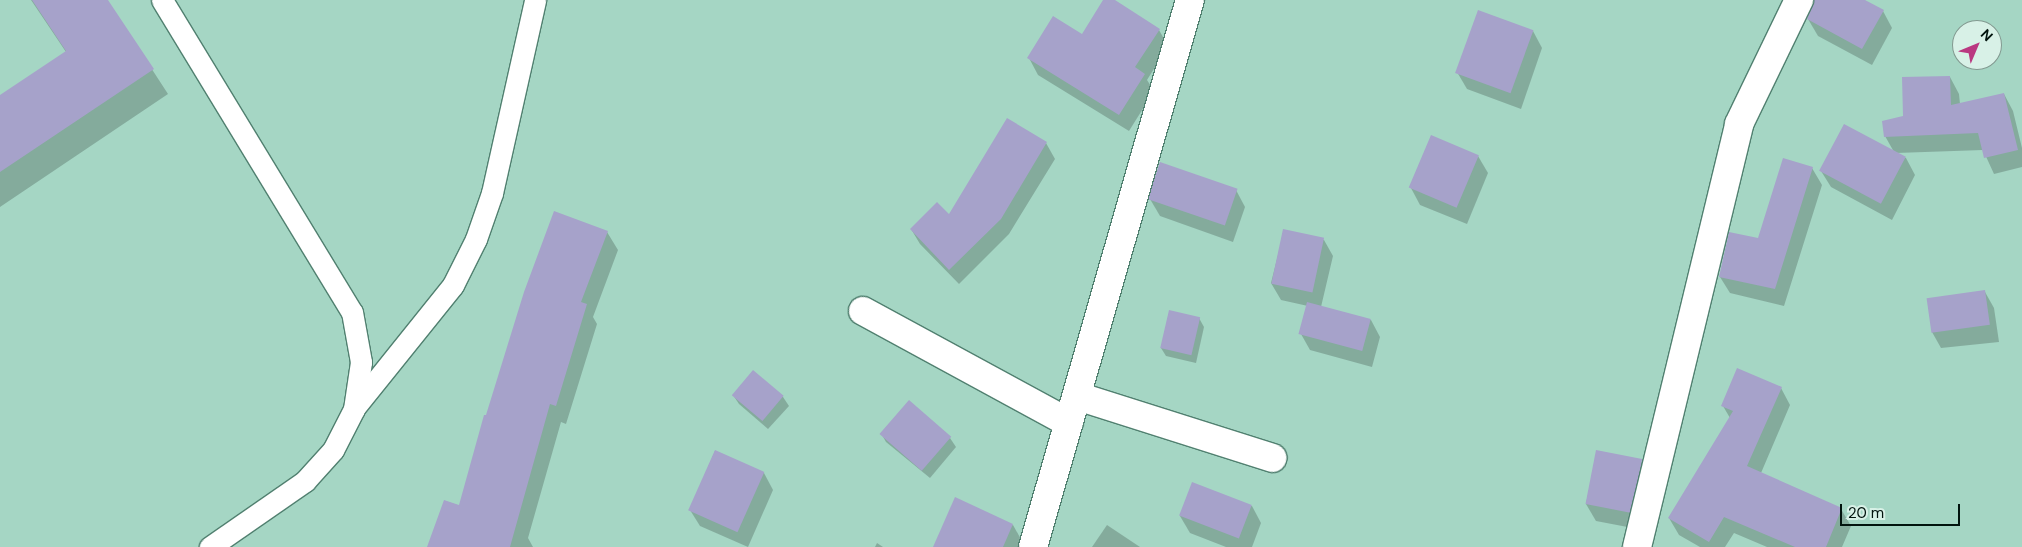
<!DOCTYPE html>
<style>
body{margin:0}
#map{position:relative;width:2022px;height:547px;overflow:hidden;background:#a5d6c4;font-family:"DM Sans",sans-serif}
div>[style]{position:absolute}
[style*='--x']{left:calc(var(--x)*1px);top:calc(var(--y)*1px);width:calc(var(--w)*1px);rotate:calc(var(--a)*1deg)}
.shadow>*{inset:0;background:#0003}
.building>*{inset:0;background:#a6a2ca;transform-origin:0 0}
.roads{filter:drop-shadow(1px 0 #518070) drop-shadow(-1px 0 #518070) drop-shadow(0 1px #518070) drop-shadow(0 -1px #518070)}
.lane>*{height:21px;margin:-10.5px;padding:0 10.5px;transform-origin:10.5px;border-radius:10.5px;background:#fff}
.street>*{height:28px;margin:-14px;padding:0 14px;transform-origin:14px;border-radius:14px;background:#fff}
span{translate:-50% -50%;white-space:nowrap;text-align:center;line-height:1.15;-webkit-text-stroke:4.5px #d8f1e7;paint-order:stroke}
.north{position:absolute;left:1952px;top:20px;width:50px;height:50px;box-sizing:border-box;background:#d8f1e7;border:1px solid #829990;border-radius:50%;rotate:45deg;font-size:14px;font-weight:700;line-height:20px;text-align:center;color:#02140e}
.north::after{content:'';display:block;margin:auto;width:18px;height:22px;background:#ba3881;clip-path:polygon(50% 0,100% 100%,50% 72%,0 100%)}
.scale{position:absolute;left:1840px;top:504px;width:120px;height:22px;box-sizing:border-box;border:2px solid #02140e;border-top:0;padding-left:6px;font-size:15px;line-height:18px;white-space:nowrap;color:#02140e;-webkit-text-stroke:4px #d8f1e7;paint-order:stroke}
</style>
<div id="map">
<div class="shadow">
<i style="clip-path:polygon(31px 0,107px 0,168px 94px,0 207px,0 97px,66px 52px)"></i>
<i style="clip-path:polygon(1105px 0,1113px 0,1159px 30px,1168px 46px,1147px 80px,1154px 91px,1129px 131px,1038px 75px,1029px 58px,1082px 36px)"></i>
<i style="clip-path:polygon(1818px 0,1862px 0,1883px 11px,1892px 28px,1872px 65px,1818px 36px,1808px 19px)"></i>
<i style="clip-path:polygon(1479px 12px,1533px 31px,1542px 48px,1521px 109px,1467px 89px,1457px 72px)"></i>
<i style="clip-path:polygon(1950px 77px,1959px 94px,1960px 104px,2004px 94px,2013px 111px,2022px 148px,2022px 167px,1994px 174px,1983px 150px,1896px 153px,1906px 158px,1915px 175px,1892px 220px,1831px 187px,1821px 171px,1894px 152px,1885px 136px)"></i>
<i style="clip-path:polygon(1046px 143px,1055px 159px,1009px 234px,959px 284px,920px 244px,911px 229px,950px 216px)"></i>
<i style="clip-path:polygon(1478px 156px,1488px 173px,1467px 224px,1420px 205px,1411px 188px)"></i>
<i style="clip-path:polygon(1812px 168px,1822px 185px,1784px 306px,1730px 293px,1720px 277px,1758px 240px)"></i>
<i style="clip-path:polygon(1236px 190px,1245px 207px,1233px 242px,1160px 216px,1150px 199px)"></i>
<i style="clip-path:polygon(1284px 231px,1324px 240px,1333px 256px,1321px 307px,1371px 320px,1380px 337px,1372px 367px,1310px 350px,1301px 334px,1308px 306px,1281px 300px,1271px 283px)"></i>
<i style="clip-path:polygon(607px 232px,618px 250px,593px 317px,597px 324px,566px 424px,561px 422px,528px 538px,533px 547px,429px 547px,460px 507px,487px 417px)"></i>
<i style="clip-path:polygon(1985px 292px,1994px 308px,1999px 342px,1941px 348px,1932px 332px)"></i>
<i style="clip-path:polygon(1199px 318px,1204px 327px,1196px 363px,1166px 356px,1161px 348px)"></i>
<i style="clip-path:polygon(753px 371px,783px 397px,789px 406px,768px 429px,739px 404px,733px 395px)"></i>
<i style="clip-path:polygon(1781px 388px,1790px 405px,1761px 473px,1841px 509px,1851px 526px,1842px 547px,1767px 547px,1734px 533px,1725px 547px,1700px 547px,1679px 535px,1669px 518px,1730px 418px,1723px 406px)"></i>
<i style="clip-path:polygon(909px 402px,950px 438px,956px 447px,930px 478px,886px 442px,881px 433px)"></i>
<i style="clip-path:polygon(715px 451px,764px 473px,773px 490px,748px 547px,700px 526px,690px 510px)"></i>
<i style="clip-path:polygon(1597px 451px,1641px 461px,1651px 477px,1638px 529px,1596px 521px,1586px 504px)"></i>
<i style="clip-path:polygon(1252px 506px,1261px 523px,1252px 547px,1226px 547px,1190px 533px,1180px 516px)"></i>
<i style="clip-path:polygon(1013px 525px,1022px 541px,1020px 547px,934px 547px)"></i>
<i style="clip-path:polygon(1107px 525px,1140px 547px,1092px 547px)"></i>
<i style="clip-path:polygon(877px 543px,883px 547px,875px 547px)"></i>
</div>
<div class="building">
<i style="clip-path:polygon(32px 0,108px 0,154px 69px,0 172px,0 95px,66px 51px)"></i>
<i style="clip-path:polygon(1103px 0,1115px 0,1160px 29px,1135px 67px,1145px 74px,1119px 115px,1027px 58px,1053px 16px,1082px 34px)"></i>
<i style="clip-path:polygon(1814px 0,1865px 0,1884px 10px,1862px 49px,1807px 19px)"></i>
<i style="left:1478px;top:10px;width:59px;height:67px;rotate:20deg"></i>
<i style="clip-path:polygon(1950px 76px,1951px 105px,2004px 93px,2018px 150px,1984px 158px,1978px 133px,1884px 137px,1882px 121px,1903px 116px,1902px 77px)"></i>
<i style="clip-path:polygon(1007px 118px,1047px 142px,1001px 219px,949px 270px,910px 229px,937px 202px,949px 214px)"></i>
<i style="left:1844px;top:124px;width:70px;height:53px;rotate:28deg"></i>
<i style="left:1431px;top:135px;width:52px;height:57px;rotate:23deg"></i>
<i style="clip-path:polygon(1783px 158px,1813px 167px,1775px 289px,1719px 277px,1729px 232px,1758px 238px)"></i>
<i style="left:1160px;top:162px;width:82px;height:39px;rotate:19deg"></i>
<i style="clip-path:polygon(554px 211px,608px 231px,581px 302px,587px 304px,556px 406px,550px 404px,510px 547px,427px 547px,444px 500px,459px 505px,484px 415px,486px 415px,524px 292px)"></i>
<i style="left:1283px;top:229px;width:42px;height:56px;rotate:12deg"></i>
<i style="left:1985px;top:290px;width:35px;height:59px;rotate:82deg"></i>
<i style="left:1307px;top:302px;width:66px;height:33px;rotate:15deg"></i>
<i style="left:1169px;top:310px;width:32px;height:39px;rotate:13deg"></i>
<i style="clip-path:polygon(1737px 368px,1782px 387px,1747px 466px,1842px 508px,1826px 547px,1795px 547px,1724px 517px,1709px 542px,1668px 518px,1733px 411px,1721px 406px)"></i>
<i style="left:753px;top:370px;width:40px;height:33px;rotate:40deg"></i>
<i style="left:909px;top:400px;width:56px;height:45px;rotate:41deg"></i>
<i style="left:715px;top:450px;width:54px;height:66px;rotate:24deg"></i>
<i style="left:1596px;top:450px;width:47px;height:55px;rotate:11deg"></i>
<i style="left:1192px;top:482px;width:64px;height:36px;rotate:21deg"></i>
<i style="clip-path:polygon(955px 497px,1013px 524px,1003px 547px,933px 547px)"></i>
</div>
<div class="roads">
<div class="lane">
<i style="--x:162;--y:0;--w:365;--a:58.7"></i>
<i style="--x:352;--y:312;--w:51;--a:79.8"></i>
<i style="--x:361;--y:362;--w:48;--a:98.5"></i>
<i style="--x:354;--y:409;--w:46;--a:117.1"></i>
<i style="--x:333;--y:450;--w:42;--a:132.1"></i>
<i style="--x:305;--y:481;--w:116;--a:145.2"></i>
<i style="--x:355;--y:407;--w:156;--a:-51.2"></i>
<i style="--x:453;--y:285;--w:51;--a:-63.4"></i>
<i style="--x:476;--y:239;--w:49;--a:-70.8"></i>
<i style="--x:492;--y:193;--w:198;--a:-77.4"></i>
</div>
<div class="street">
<i style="--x:863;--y:311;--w:234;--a:28.5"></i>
<i style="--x:1077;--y:396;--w:205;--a:17.6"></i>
<i style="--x:1033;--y:547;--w:569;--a:-73.99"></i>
<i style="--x:1637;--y:547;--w:435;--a:-76.4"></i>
<i style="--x:1739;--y:124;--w:138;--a:-64.2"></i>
</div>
</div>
<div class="north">N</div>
<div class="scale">20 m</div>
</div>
